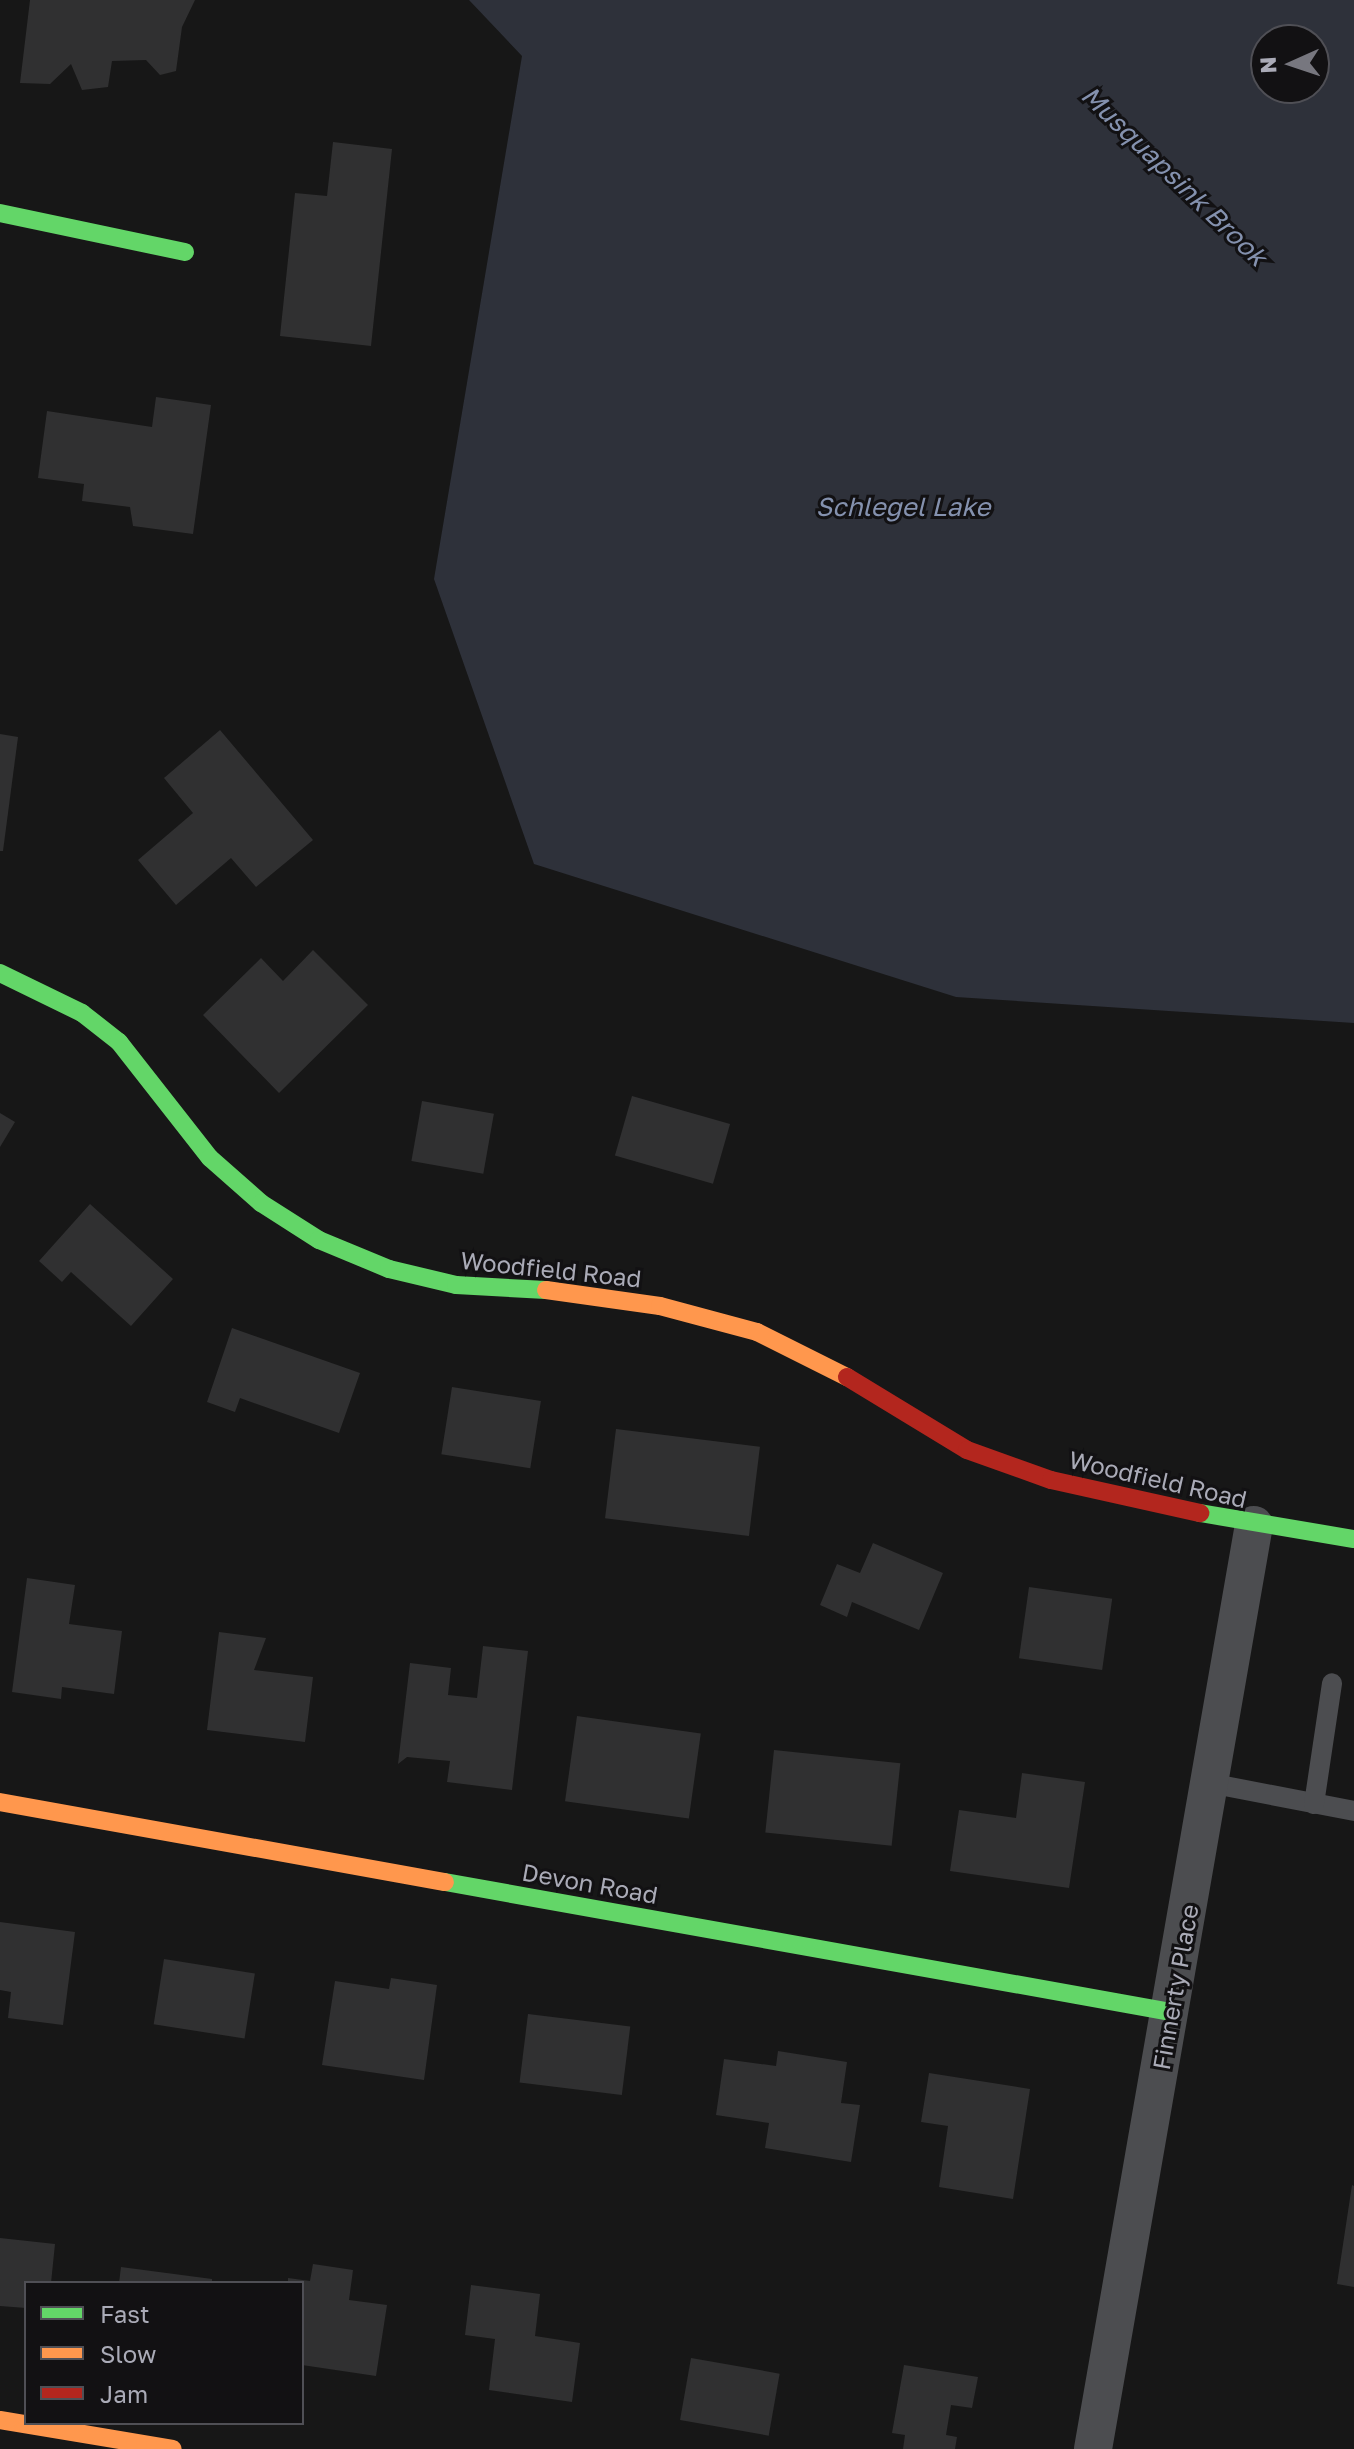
<!DOCTYPE html>
<style>
body{margin:0}
#map{position:relative;width:1354px;height:2449px;overflow:hidden;background:#171717;font-family:"Golos Text",sans-serif}
div>[style]{position:absolute}
[style*='--x']{left:calc(var(--x)*1px);top:calc(var(--y)*1px);width:calc(var(--w)*1px);rotate:calc(var(--a)*1deg)}
.water>*{inset:0;background:#2e313a}
.building>*{inset:0;background:#303031;transform-origin:0 0}
.lane>*{height:20px;margin:-10px;padding:0 10px;transform-origin:10px;border-radius:10px;background:#4c4d50}
.street>*{height:38px;margin:-19px;padding:0 19px;transform-origin:19px;border-radius:19px;background:#4c4d50}
.fast>*{height:18px;margin:-9px;padding:0 9px;transform-origin:9px;border-radius:9px;background:#63d668}
.slow>*{height:18px;margin:-9px;padding:0 9px;transform-origin:9px;border-radius:9px;background:#ff974d}
.jam>*{height:18px;margin:-9px;padding:0 9px;transform-origin:9px;border-radius:9px;background:#b3261e}
span{translate:-50% -50%;white-space:nowrap;text-align:center;line-height:1.15;-webkit-text-stroke:6px #121113;paint-order:stroke}
.street-label{font-size:24px;color:#aaabb7}
.water-label{font-size:26px;color:#8491ae;font-style:italic}
.legend{position:absolute;left:24px;top:2281px;width:280px;height:144px;box-sizing:border-box;background:#121113;border:2px solid #4f4f55;margin:0;padding:10px 14px;list-style:none;font-size:24px;color:#aaabb7}
.legend li{display:flex;align-items:center;gap:16px;height:40px}
.legend b{width:40px;border:2px solid #4f4f55}
.north{position:absolute;left:1250px;top:24px;width:80px;height:80px;box-sizing:border-box;background:#121113;border:2px solid #4f4f55;border-radius:50%;rotate:267deg;font-size:22px;font-weight:700;line-height:32px;text-align:center;color:#aaabb7}
.north::after{content:'';display:block;margin:auto;width:28px;height:36px;background:#77777f;clip-path:polygon(50% 0,100% 100%,50% 72%,0 100%)}
</style>
<div id="map">
<div class="water">
<i style="clip-path:polygon(evenodd,469px 0,1354px 0,1354px 1023px,956px 997px,534px 864px,434px 579px,522px 56px,469px 0,1266px 40px,1314px 40px,1314px 88px,1266px 88px,1266px 40px)"></i>
</div>
<div class="building">
<i style="clip-path:polygon(30px 0,195px 0,182px 27px,176px 71px,160px 75px,146px 60px,112px 61px,108px 87px,82px 90px,71px 64px,50px 84px,20px 83px)"></i>
<i style="clip-path:polygon(333px 142px,392px 149px,371px 346px,280px 336px,295px 193px,327px 196px)"></i>
<i style="clip-path:polygon(156px 397px,211px 405px,193px 534px,133px 526px,130px 507px,82px 501px,84px 484px,38px 478px,47px 411px,152px 427px)"></i>
<i style="clip-path:polygon(220px 730px,313px 840px,256px 887px,231px 858px,176px 905px,138px 860px,193px 813px,164px 778px)"></i>
<i style="clip-path:polygon(0 734px,18px 737px,3px 851px,0 851px)"></i>
<i style="clip-path:polygon(313px 950px,368px 1005px,279px 1093px,203px 1015px,261px 958px,283px 981px)"></i>
<i style="left:632px;top:1096px;width:102px;height:62px;rotate:16deg"></i>
<i style="left:422px;top:1101px;width:73px;height:61px;rotate:10deg"></i>
<i style="clip-path:polygon(0 1113px,15px 1122px,0 1147px)"></i>
<i style="clip-path:polygon(90px 1204px,173px 1279px,131px 1326px,71px 1272px,62px 1282px,39px 1261px)"></i>
<i style="clip-path:polygon(232px 1328px,360px 1373px,339px 1433px,240px 1398px,235px 1412px,207px 1402px)"></i>
<i style="left:452px;top:1387px;width:90px;height:68px;rotate:9deg"></i>
<i style="left:616px;top:1429px;width:145px;height:90px;rotate:7deg"></i>
<i style="clip-path:polygon(873px 1543px,943px 1573px,919px 1630px,852px 1602px,847px 1617px,820px 1605px,837px 1564px,860px 1573px)"></i>
<i style="clip-path:polygon(27px 1578px,75px 1585px,69px 1624px,122px 1631px,114px 1694px,62px 1687px,61px 1699px,12px 1692px)"></i>
<i style="left:1029px;top:1587px;width:84px;height:72px;rotate:8deg"></i>
<i style="clip-path:polygon(219px 1632px,266px 1638px,254px 1670px,313px 1677px,305px 1742px,207px 1730px)"></i>
<i style="clip-path:polygon(483px 1646px,528px 1651px,512px 1790px,447px 1782px,450px 1761px,407px 1757px,398px 1764px,410px 1663px,451px 1668px,448px 1695px,477px 1698px)"></i>
<i style="left:577px;top:1716px;width:125px;height:86px;rotate:8deg"></i>
<i style="left:774px;top:1750px;width:127px;height:83px;rotate:6deg"></i>
<i style="clip-path:polygon(1022px 1773px,1085px 1782px,1069px 1888px,950px 1871px,959px 1810px,1016px 1818px)"></i>
<i style="clip-path:polygon(0 1922px,75px 1932px,63px 2025px,8px 2018px,11px 1992px,0 1990px)"></i>
<i style="left:164px;top:1959px;width:92px;height:66px;rotate:9deg"></i>
<i style="clip-path:polygon(391px 1978px,437px 1985px,424px 2080px,322px 2065px,335px 1981px,389px 1989px)"></i>
<i style="left:528px;top:2014px;width:103px;height:69px;rotate:7deg"></i>
<i style="clip-path:polygon(778px 2051px,847px 2062px,841px 2103px,860px 2105px,851px 2162px,765px 2148px,769px 2123px,716px 2115px,724px 2059px,776px 2066px)"></i>
<i style="clip-path:polygon(929px 2073px,1030px 2089px,1013px 2199px,939px 2187px,948px 2126px,921px 2122px)"></i>
<i style="clip-path:polygon(1352px 2185px,1354px 2186px,1354px 2287px,1337px 2284px)"></i>
<i style="clip-path:polygon(0 2238px,55px 2244px,51px 2283px,26px 2283px,26px 2308px,0 2306px)"></i>
<i style="clip-path:polygon(313px 2264px,353px 2270px,349px 2300px,387px 2305px,376px 2376px,302px 2365px,302px 2283px,288px 2283px,288px 2278px,310px 2281px)"></i>
<i style="clip-path:polygon(121px 2267px,212px 2279px,212px 2283px,119px 2283px)"></i>
<i style="clip-path:polygon(471px 2285px,540px 2294px,535px 2336px,580px 2343px,572px 2402px,489px 2390px,495px 2339px,465px 2335px)"></i>
<i style="left:691px;top:2358px;width:90px;height:63px;rotate:10deg"></i>
<i style="clip-path:polygon(904px 2365px,978px 2377px,972px 2408px,951px 2405px,946px 2435px,957px 2437px,955px 2449px,903px 2449px,905px 2435px,892px 2433px)"></i>
</div>
<div class="lane">
<i style="--x:1209;--y:1783;--w:148;--a:10.9"></i>
<i style="--x:1314;--y:1804;--w:122;--a:-81.5"></i>
</div>
<div class="street">
<i style="--x:1093;--y:2449;--w:938;--a:-80.12"></i>
</div>
<div class="fast">
<i style="--x:0;--y:213;--w:189;--a:11.9"></i>
<i style="--x:0;--y:973;--w:91;--a:26"></i>
<i style="--x:82;--y:1013;--w:47;--a:38.1"></i>
<i style="--x:119;--y:1042;--w:147;--a:51.9"></i>
<i style="--x:210;--y:1158;--w:68;--a:41.4"></i>
<i style="--x:261;--y:1203;--w:69;--a:32.5"></i>
<i style="--x:319;--y:1240;--w:76;--a:22.5"></i>
<i style="--x:389;--y:1269;--w:69;--a:13.4"></i>
<i style="--x:456;--y:1285;--w:90;--a:3.2"></i>
<i style="--x:1200;--y:1513;--w:156;--a:9.6"></i>
<i style="--x:445;--y:1882;--w:738;--a:10.15"></i>
</div>
<div class="slow">
<i style="--x:546;--y:1290;--w:115;--a:8"></i>
<i style="--x:660;--y:1306;--w:100;--a:15"></i>
<i style="--x:757;--y:1332;--w:101;--a:26.6"></i>
<i style="--x:0;--y:1802;--w:452;--a:10.2"></i>
<i style="--x:0;--y:2420;--w:175;--a:9.5"></i>
</div>
<div class="jam">
<i style="--x:847;--y:1377;--w:140;--a:31.3"></i>
<i style="--x:967;--y:1450;--w:89;--a:19.7"></i>
<i style="--x:1051;--y:1480;--w:153;--a:12.5"></i>
</div>
<div class="street-label">
<span style="left:551px;top:1269px;rotate:6deg">Woodfield Road</span>
<span style="left:1158px;top:1479px;rotate:13deg">Woodfield Road</span>
<span style="left:590px;top:1883px;rotate:10deg">Devon Road</span>
<span style="left:1175px;top:1987px;rotate:-80deg">Finnerty Place</span>
</div>
<div class="water-label">
<span style="left:1174px;top:176px;rotate:44deg">Musquapsink Brook</span>
<span style="left:903px;top:507px">Schlegel Lake</span>
</div>
<ul class="legend">
<li><b style="height:10px;background:#63d668"></b>Fast</li>
<li><b style="height:10px;background:#ff974d"></b>Slow</li>
<li><b style="height:10px;background:#b3261e"></b>Jam</li>
</ul>
<div class="north">N</div>
</div>
